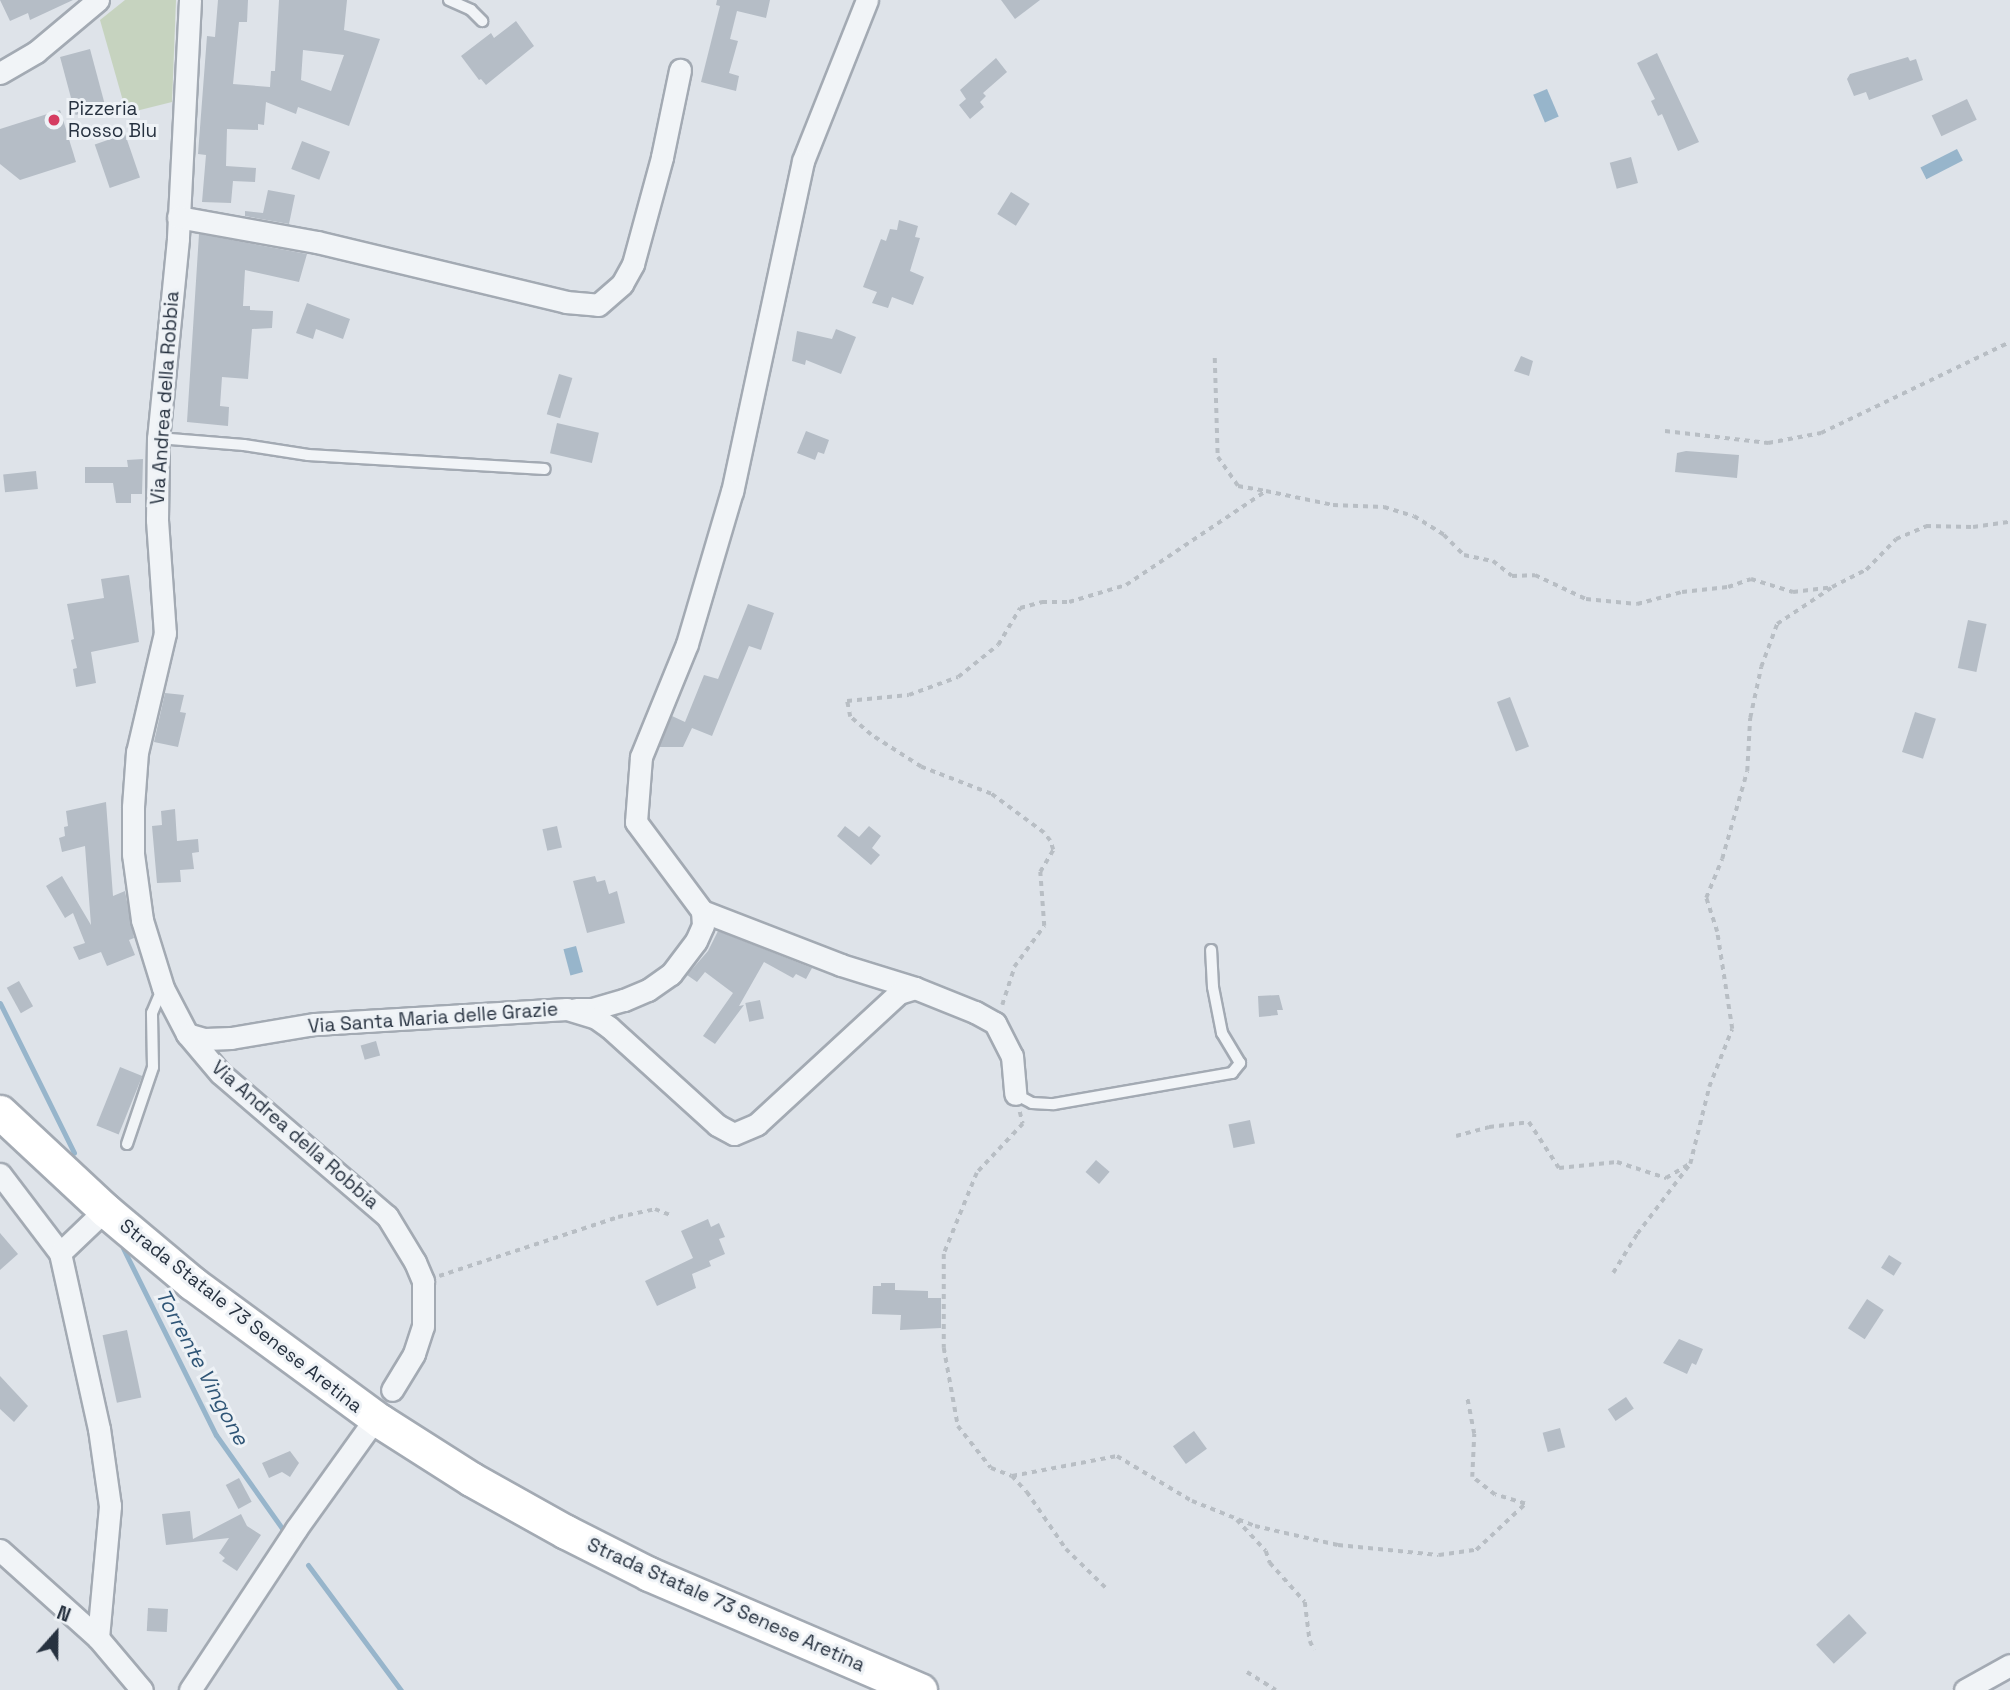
<!DOCTYPE html>
<style>
body{margin:0}
#map{position:relative;width:2010px;height:1690px;overflow:hidden;background:#dee3e9;font-family:"Space Grotesk",sans-serif}
div>[style]{position:absolute}
[style*='--x']{left:calc(var(--x)*1px);top:calc(var(--y)*1px);width:calc(var(--w)*1px);rotate:calc(var(--a)*1deg)}
.green>*{inset:0;background:#c6d3bf}
.water>*{inset:0;background:#97b5cb;transform-origin:0 0}
.stream>*{height:5px;margin:-2.5px;padding:0 2.5px;transform-origin:2.5px;border-radius:2.5px;background:#97b5cb}
.building>*{inset:0;background:#b5bdc6;transform-origin:0 0}
.path>*{height:3.5px;margin-top:-1.75px;transform-origin:0;background:repeating-linear-gradient(90deg,#b8bec4 0 5px,transparent 0 10px)}
.roads{filter:drop-shadow(2px 0 #a3aab3) drop-shadow(-2px 0 #a3aab3) drop-shadow(0 2px #a3aab3) drop-shadow(0 -2px #a3aab3)}
.lane>*{height:10px;margin:-5px;padding:0 5px;transform-origin:5px;border-radius:5px;background:#f1f4f7}
.street>*{height:21px;margin:-10.5px;padding:0 10.5px;transform-origin:10.5px;border-radius:10.5px;background:#f1f4f7}
.primary>*{height:33px;margin:-16.5px;padding:0 16.5px;transform-origin:16.5px;border-radius:16.5px;background:#fff}
.dots>*{width:19px;height:19px;translate:-50% -50%;box-sizing:border-box;border:4px solid #eef2f6;border-radius:50%}
span{translate:-50% -50%;white-space:nowrap;text-align:center;line-height:1.15;-webkit-text-stroke:6px #eef2f6;paint-order:stroke}
.poi-label{font-size:19px;color:#273240}
.left{translate:0 -50%;text-align:left}
.street-label{font-size:19px;color:#273240}
.water-label{font-size:21px;color:#2f5576;font-style:italic}
.north{position:absolute;left:21px;top:1599px;width:70px;height:70px;-webkit-text-stroke:5px #eef2f6;paint-order:stroke;rotate:21deg;font-size:19px;font-weight:700;line-height:28px;text-align:center;color:#273240}
.north::after{content:'';display:block;margin:auto;width:24px;height:32px;background:#273240;clip-path:polygon(50% 0,100% 100%,50% 72%,0 100%)}
</style>
<div id="map">
<div class="green">
<i style="clip-path:polygon(125px 0,176px 0,172px 102px,132px 112px,125px 108px,100px 20px)"></i>
</div>
<div class="water">
<i style="left:1547px;top:89px;width:30px;height:15px;rotate:67deg"></i>
<i style="left:1957px;top:149px;width:13px;height:41px;rotate:63deg"></i>
<i style="left:576px;top:946px;width:27px;height:13px;rotate:75deg"></i>
</div>
<div class="stream">
<i style="--x:0;--y:1003;--w:167;--a:63.7"></i>
<i style="--x:123;--y:1248;--w:209;--a:63.6"></i>
<i style="--x:216;--y:1435;--w:118;--a:54.7"></i>
<i style="--x:308;--y:1565;--w:156;--a:53.4"></i>
</div>
<div class="building">
<i style="clip-path:polygon(0 0,73px 0,30px 20px,28px 13px,10px 21px)"></i>
<i style="clip-path:polygon(evenodd,218px 0,248px 0,247px 22px,239px 22px,233px 84px,270px 87px,271px 71px,275px 71px,279px 0,347px 0,344px 30px,380px 39px,349px 126px,298px 107px,296px 114px,266px 102px,264px 125px,258px 124px,258px 130px,227px 129px,226px 166px,256px 168px,255px 182px,233px 181px,231px 203px,202px 202px,206px 155px,198px 154px,207px 36px,215px 37px,218px 0,303px 50px,344px 55px,331px 91px,301px 80px,303px 50px)"></i>
<i style="clip-path:polygon(717px 0,770px 0,766px 18px,737px 11px,730px 39px,738px 41px,729px 73px,739px 76px,736px 91px,701px 82px,720px 6px,716px 5px)"></i>
<i style="clip-path:polygon(1001px 0,1040px 0,1015px 19px)"></i>
<i style="clip-path:polygon(516px 21px,534px 46px,486px 85px,481px 79px,479px 80px,461px 56px,491px 33px,494px 38px)"></i>
<i style="left:90px;top:49px;width:60px;height:31px;rotate:75deg"></i>
<i style="clip-path:polygon(1657px 53px,1699px 142px,1678px 151px,1662px 114px,1658px 116px,1651px 101px,1655px 99px,1637px 63px)"></i>
<i style="clip-path:polygon(1908px 57px,1910px 61px,1916px 59px,1923px 80px,1869px 100px,1866px 92px,1854px 96px,1847px 79px,1850px 74px)"></i>
<i style="clip-path:polygon(996px 58px,1007px 72px,983px 93px,986px 96px,980px 102px,984px 107px,970px 119px,959px 105px,966px 99px,960px 90px)"></i>
<i style="left:1967px;top:99px;width:23px;height:39px;rotate:65deg"></i>
<i style="clip-path:polygon(60px 110px,76px 162px,20px 180px,0 164px,0 129px)"></i>
<i style="left:125px;top:134px;width:46px;height:32px;rotate:71deg"></i>
<i style="left:302px;top:141px;width:30px;height:30px;rotate:21deg"></i>
<i style="left:1631px;top:157px;width:27px;height:22px;rotate:75deg"></i>
<i style="clip-path:polygon(268px 190px,295px 195px,289px 224px,245px 216px,245px 211px,263px 213px)"></i>
<i style="left:1011px;top:192px;width:22px;height:26px;rotate:32deg"></i>
<i style="clip-path:polygon(899px 220px,918px 226px,915px 237px,920px 238px,910px 271px,924px 277px,913px 305px,892px 297px,888px 308px,872px 303px,877px 292px,863px 287px,881px 239px,886px 241px,890px 229px,897px 230px)"></i>
<i style="clip-path:polygon(199px 234px,307px 254px,299px 282px,245px 270px,243px 306px,250px 306px,250px 310px,273px 311px,272px 328px,252px 329px,248px 379px,222px 377px,220px 406px,229px 407px,228px 426px,187px 422px)"></i>
<i style="clip-path:polygon(307px 303px,350px 319px,343px 339px,316px 329px,313px 339px,296px 333px)"></i>
<i style="clip-path:polygon(836px 329px,856px 337px,841px 374px,806px 360px,805px 365px,792px 361px,797px 331px,832px 339px)"></i>
<i style="clip-path:polygon(1521px 356px,1533px 361px,1529px 376px,1514px 371px)"></i>
<i style="left:559px;top:374px;width:14px;height:42px;rotate:17deg"></i>
<i style="left:557px;top:423px;width:43px;height:31px;rotate:13deg"></i>
<i style="clip-path:polygon(806px 431px,829px 440px,824px 454px,818px 452px,815px 460px,797px 453px)"></i>
<i style="clip-path:polygon(1686px 451px,1739px 455px,1737px 478px,1675px 472px,1677px 453px)"></i>
<i style="clip-path:polygon(143px 459px,142px 494px,131px 494px,131px 503px,116px 503px,113px 483px,85px 483px,85px 467px,128px 467px,127px 460px)"></i>
<i style="left:36px;top:471px;width:18px;height:33px;rotate:84deg"></i>
<i style="clip-path:polygon(129px 575px,139px 642px,91px 652px,96px 683px,76px 687px,73px 669px,77px 668px,71px 640px,74px 639px,67px 604px,104px 598px,101px 579px)"></i>
<i style="clip-path:polygon(748px 604px,774px 613px,761px 650px,749px 646px,712px 736px,692px 728px,683px 747px,659px 747px,672px 716px,685px 722px,704px 675px,718px 679px)"></i>
<i style="left:1968px;top:620px;width:19px;height:49px;rotate:12deg"></i>
<i style="clip-path:polygon(165px 693px,184px 695px,180px 712px,186px 713px,178px 747px,154px 742px)"></i>
<i style="left:1510px;top:697px;width:53px;height:14px;rotate:69deg"></i>
<i style="left:1915px;top:712px;width:22px;height:42px;rotate:18deg"></i>
<i style="clip-path:polygon(106px 802px,113px 896px,125px 891px,134px 938px,129px 940px,135px 955px,107px 966px,101px 952px,79px 960px,73px 947px,85px 943px,73px 913px,65px 918px,46px 886px,62px 876px,91px 925px,85px 846px,62px 852px,59px 838px,65px 836px,64px 827px,68px 826px,66px 811px)"></i>
<i style="clip-path:polygon(175px 809px,177px 841px,198px 839px,199px 852px,192px 853px,194px 869px,180px 870px,181px 882px,157px 883px,152px 826px,162px 825px,161px 811px)"></i>
<i style="left:557px;top:826px;width:22px;height:15px;rotate:77deg"></i>
<i style="clip-path:polygon(845px 826px,859px 837px,869px 826px,881px 836px,872px 848px,880px 855px,871px 865px,837px 836px)"></i>
<i style="clip-path:polygon(595px 876px,597px 882px,605px 880px,609px 894px,617px 891px,625px 923px,587px 933px,573px 881px)"></i>
<i style="clip-path:polygon(718px 931px,812px 968px,806px 979px,796px 974px,793px 978px,764px 962px,739px 1006px,744px 1005px,715px 1044px,703px 1036px,733px 993px,705px 972px,697px 982px,687px 975px,708px 951px)"></i>
<i style="left:19px;top:981px;width:29px;height:14px;rotate:61deg"></i>
<i style="clip-path:polygon(1279px 995px,1283px 1010px,1277px 1010px,1278px 1015px,1259px 1017px,1258px 996px)"></i>
<i style="left:760px;top:1000px;width:19px;height:15px;rotate:78deg"></i>
<i style="left:376px;top:1041px;width:15px;height:16px;rotate:74deg"></i>
<i style="left:120px;top:1067px;width:24px;height:63px;rotate:22deg"></i>
<i style="left:1250px;top:1120px;width:24px;height:22px;rotate:78deg"></i>
<i style="left:1096px;top:1160px;width:18px;height:16px;rotate:41deg"></i>
<i style="clip-path:polygon(708px 1219px,711px 1227px,719px 1223px,725px 1237px,719px 1239px,725px 1254px,709px 1261px,711px 1266px,692px 1274px,696px 1288px,657px 1306px,645px 1281px,693px 1258px,681px 1231px)"></i>
<i style="clip-path:polygon(0 1233px,18px 1254px,0 1270px)"></i>
<i style="left:1889px;top:1255px;width:15px;height:15px;rotate:32deg"></i>
<i style="clip-path:polygon(881px 1283px,895px 1283px,895px 1290px,928px 1291px,928px 1298px,941px 1298px,941px 1328px,900px 1330px,901px 1315px,872px 1314px,873px 1286px,881px 1286px)"></i>
<i style="left:1867px;top:1299px;width:20px;height:35px;rotate:33deg"></i>
<i style="left:127px;top:1330px;width:69px;height:25px;rotate:78deg"></i>
<i style="clip-path:polygon(1679px 1339px,1703px 1349px,1696px 1365px,1692px 1363px,1687px 1374px,1663px 1363px)"></i>
<i style="clip-path:polygon(0 1376px,28px 1406px,14px 1422px,0 1409px)"></i>
<i style="left:1626px;top:1397px;width:14px;height:22px;rotate:56deg"></i>
<i style="left:1560px;top:1428px;width:20px;height:18px;rotate:75deg"></i>
<i style="left:1194px;top:1431px;width:22px;height:26px;rotate:54deg"></i>
<i style="clip-path:polygon(290px 1451px,299px 1463px,290px 1477px,282px 1472px,269px 1478px,262px 1463px)"></i>
<i style="left:239px;top:1478px;width:27px;height:15px;rotate:62deg"></i>
<i style="clip-path:polygon(190px 1511px,193px 1539px,241px 1514px,247px 1526px,261px 1535px,237px 1571px,222px 1561px,225px 1558px,219px 1553px,229px 1538px,166px 1545px,162px 1514px)"></i>
<i style="left:148px;top:1608px;width:20px;height:23px;rotate:3deg"></i>
<i style="left:1849px;top:1614px;width:26px;height:45px;rotate:47deg"></i>
</div>
<div class="path">
<i style="--x:1215;--y:358;--w:99;--a:88.3"></i>
<i style="--x:1218;--y:457;--w:35;--a:55"></i>
<i style="--x:1238;--y:486;--w:27;--a:10"></i>
<i style="--x:1665;--y:431;--w:104;--a:6.6"></i>
<i style="--x:1768;--y:443;--w:54;--a:-10.7"></i>
<i style="--x:1821;--y:433;--w:210;--a:-25.7"></i>
<i style="--x:1002;--y:1005;--w:40;--a:-72"></i>
<i style="--x:1014;--y:967;--w:51;--a:-53.8"></i>
<i style="--x:1044;--y:926;--w:54;--a:-94.2"></i>
<i style="--x:1040;--y:872;--w:26;--a:-59"></i>
<i style="--x:1053;--y:850;--w:9;--a:-108"></i>
<i style="--x:1050;--y:841;--w:10;--a:-127"></i>
<i style="--x:1044;--y:833;--w:66;--a:-143.7"></i>
<i style="--x:991;--y:794;--w:75;--a:-158.9"></i>
<i style="--x:921;--y:767;--w:59;--a:-147.4"></i>
<i style="--x:871;--y:735;--w:28;--a:-139"></i>
<i style="--x:850;--y:717;--w:16;--a:-101"></i>
<i style="--x:847;--y:701;--w:62;--a:-5.5"></i>
<i style="--x:909;--y:695;--w:52;--a:-20.2"></i>
<i style="--x:958;--y:677;--w:51;--a:-38.7"></i>
<i style="--x:998;--y:645;--w:43;--a:-59.3"></i>
<i style="--x:1020;--y:608;--w:23;--a:-15"></i>
<i style="--x:1042;--y:602;--w:27;--a:0"></i>
<i style="--x:1069;--y:602;--w:59;--a:-16.6"></i>
<i style="--x:1126;--y:585;--w:169;--a:-33.9"></i>
<i style="--x:1266;--y:491;--w:68;--a:11.8"></i>
<i style="--x:1333;--y:505;--w:51;--a:2.2"></i>
<i style="--x:1384;--y:507;--w:31;--a:17"></i>
<i style="--x:1414;--y:516;--w:36;--a:32"></i>
<i style="--x:1444;--y:535;--w:28;--a:45"></i>
<i style="--x:1464;--y:555;--w:30;--a:12"></i>
<i style="--x:1493;--y:561;--w:24;--a:38"></i>
<i style="--x:1512;--y:576;--w:23;--a:-2"></i>
<i style="--x:1535;--y:575;--w:56;--a:25.2"></i>
<i style="--x:1586;--y:599;--w:51;--a:5.6"></i>
<i style="--x:1637;--y:604;--w:47;--a:-14.9"></i>
<i style="--x:1682;--y:592;--w:46;--a:-6.2"></i>
<i style="--x:1728;--y:587;--w:24;--a:-19"></i>
<i style="--x:1751;--y:579;--w:44;--a:17.2"></i>
<i style="--x:1793;--y:592;--w:39;--a:-7"></i>
<i style="--x:1832;--y:587;--w:38;--a:-27"></i>
<i style="--x:1866;--y:570;--w:43;--a:-45.9"></i>
<i style="--x:1896;--y:539;--w:33;--a:-23"></i>
<i style="--x:1926;--y:526;--w:47;--a:1.2"></i>
<i style="--x:1973;--y:527;--w:37;--a:-8"></i>
<i style="--x:1020;--y:1112;--w:12;--a:76"></i>
<i style="--x:1023;--y:1124;--w:67;--a:133.2"></i>
<i style="--x:977;--y:1173;--w:87;--a:112.2"></i>
<i style="--x:944;--y:1254;--w:94;--a:90"></i>
<i style="--x:944;--y:1348;--w:79;--a:79.8"></i>
<i style="--x:958;--y:1426;--w:53;--a:51.8"></i>
<i style="--x:991;--y:1468;--w:22;--a:21"></i>
<i style="--x:1012;--y:1476;--w:107;--a:-10.8"></i>
<i style="--x:1117;--y:1456;--w:87;--a:31"></i>
<i style="--x:1192;--y:1501;--w:68;--a:21.6"></i>
<i style="--x:1255;--y:1526;--w:85;--a:12.9"></i>
<i style="--x:1338;--y:1545;--w:101;--a:5.7"></i>
<i style="--x:1439;--y:1555;--w:37;--a:-8"></i>
<i style="--x:1476;--y:1550;--w:67;--a:-43.2"></i>
<i style="--x:1525;--y:1504;--w:31;--a:-163"></i>
<i style="--x:1495;--y:1495;--w:29;--a:-142"></i>
<i style="--x:1472;--y:1477;--w:43;--a:-87.3"></i>
<i style="--x:1474;--y:1434;--w:37;--a:-101"></i>
<i style="--x:1456;--y:1136;--w:34;--a:-15"></i>
<i style="--x:1489;--y:1127;--w:40;--a:-7.1"></i>
<i style="--x:1529;--y:1122;--w:55;--a:56.9"></i>
<i style="--x:1559;--y:1168;--w:58;--a:-5.9"></i>
<i style="--x:1617;--y:1162;--w:52;--a:18.1"></i>
<i style="--x:1666;--y:1178;--w:26;--a:-31"></i>
<i style="--x:1613;--y:1273;--w:46;--a:-58.4"></i>
<i style="--x:1637;--y:1234;--w:88;--a:-52.9"></i>
<i style="--x:1690;--y:1164;--w:79;--a:-76.1"></i>
<i style="--x:1709;--y:1087;--w:62;--a:-68.4"></i>
<i style="--x:1732;--y:1029;--w:98;--a:-98.8"></i>
<i style="--x:1717;--y:932;--w:36;--a:-108"></i>
<i style="--x:1706;--y:898;--w:42;--a:-67.7"></i>
<i style="--x:1722;--y:859;--w:91;--a:-74.1"></i>
<i style="--x:1747;--y:771;--w:53;--a:-86.8"></i>
<i style="--x:1750;--y:718;--w:52;--a:-77.8"></i>
<i style="--x:1761;--y:667;--w:46;--a:-69.6"></i>
<i style="--x:1777;--y:624;--w:65;--a:-33.7"></i>
<i style="--x:439;--y:1276;--w:188;--a:-18.2"></i>
<i style="--x:618;--y:1217;--w:38;--a:-12"></i>
<i style="--x:655;--y:1209;--w:16;--a:22"></i>
<i style="--x:1012;--y:1476;--w:22;--a:47"></i>
<i style="--x:1027;--y:1492;--w:69;--a:55.6"></i>
<i style="--x:1066;--y:1549;--w:59;--a:44.3"></i>
<i style="--x:1237;--y:1520;--w:42;--a:46.9"></i>
<i style="--x:1266;--y:1551;--w:13;--a:72"></i>
<i style="--x:1270;--y:1563;--w:52;--a:48.1"></i>
<i style="--x:1305;--y:1602;--w:39;--a:83"></i>
<i style="--x:1310;--y:1641;--w:10;--a:66"></i>
<i style="--x:1247;--y:1672;--w:34;--a:32"></i>
</div>
<div class="roads">
<div class="lane">
<i style="--x:449;--y:0;--w:24;--a:24"></i>
<i style="--x:471;--y:10;--w:16;--a:45"></i>
<i style="--x:158;--y:438;--w:86;--a:4.7"></i>
<i style="--x:244;--y:445;--w:65;--a:8.9"></i>
<i style="--x:308;--y:455;--w:237;--a:3.4"></i>
<i style="--x:1015;--y:1094;--w:19;--a:28"></i>
<i style="--x:1032;--y:1103;--w:22;--a:3"></i>
<i style="--x:1054;--y:1104;--w:181;--a:-9.9"></i>
<i style="--x:1232;--y:1073;--w:13;--a:-51"></i>
<i style="--x:1240;--y:1063;--w:35;--a:-121"></i>
<i style="--x:1222;--y:1033;--w:47;--a:-101.1"></i>
<i style="--x:1213;--y:987;--w:37;--a:-93"></i>
<i style="--x:127;--y:1144;--w:81;--a:-71.3"></i>
<i style="--x:153;--y:1067;--w:54;--a:-91.1"></i>
<i style="--x:152;--y:1013;--w:26;--a:-67"></i>
</div>
<div class="street">
<i style="--x:190;--y:0;--w:239;--a:92.9"></i>
<i style="--x:178;--y:239;--w:200;--a:95.7"></i>
<i style="--x:158;--y:438;--w:82;--a:90.7"></i>
<i style="--x:157;--y:520;--w:113;--a:86"></i>
<i style="--x:165;--y:633;--w:122;--a:103.2"></i>
<i style="--x:137;--y:752;--w:55;--a:94.2"></i>
<i style="--x:133;--y:807;--w:47;--a:90"></i>
<i style="--x:133;--y:854;--w:67;--a:82.2"></i>
<i style="--x:142;--y:920;--w:71;--a:72.8"></i>
<i style="--x:163;--y:988;--w:52;--a:62.4"></i>
<i style="--x:187;--y:1034;--w:51;--a:49.8"></i>
<i style="--x:220;--y:1073;--w:220;--a:40.6"></i>
<i style="--x:387;--y:1216;--w:54;--a:58.7"></i>
<i style="--x:415;--y:1262;--w:21;--a:67"></i>
<i style="--x:423;--y:1281;--w:45;--a:90"></i>
<i style="--x:423;--y:1326;--w:29;--a:108"></i>
<i style="--x:414;--y:1354;--w:42;--a:121.4"></i>
<i style="--x:867;--y:0;--w:173;--a:111.7"></i>
<i style="--x:803;--y:161;--w:338;--a:102.1"></i>
<i style="--x:732;--y:491;--w:159;--a:106.4"></i>
<i style="--x:687;--y:644;--w:122;--a:112.2"></i>
<i style="--x:641;--y:757;--w:65;--a:94.4"></i>
<i style="--x:636;--y:822;--w:111;--a:53.4"></i>
<i style="--x:702;--y:911;--w:149;--a:21.2"></i>
<i style="--x:841;--y:965;--w:77;--a:17.3"></i>
<i style="--x:0;--y:73;--w:42;--a:-30.3"></i>
<i style="--x:36;--y:52;--w:81;--a:-40"></i>
<i style="--x:178;--y:217;--w:141;--a:10.2"></i>
<i style="--x:317;--y:242;--w:256;--a:13.5"></i>
<i style="--x:566;--y:302;--w:32;--a:5"></i>
<i style="--x:598;--y:305;--w:32;--a:-41"></i>
<i style="--x:622;--y:284;--w:23;--a:-61"></i>
<i style="--x:633;--y:264;--w:111;--a:-74.8"></i>
<i style="--x:662;--y:157;--w:89;--a:-78.3"></i>
<i style="--x:576;--y:1009;--w:16;--a:0"></i>
<i style="--x:592;--y:1009;--w:33;--a:-16"></i>
<i style="--x:624;--y:1000;--w:26;--a:-23"></i>
<i style="--x:648;--y:990;--w:28;--a:-35"></i>
<i style="--x:671;--y:974;--w:41;--a:-52.9"></i>
<i style="--x:696;--y:941;--w:17;--a:-66"></i>
<i style="--x:703;--y:925;--w:14;--a:-94"></i>
<i style="--x:187;--y:1034;--w:19;--a:16"></i>
<i style="--x:205;--y:1039;--w:26;--a:-2"></i>
<i style="--x:231;--y:1038;--w:85;--a:-9.5"></i>
<i style="--x:315;--y:1024;--w:252;--a:-3.4"></i>
<i style="--x:567;--y:1009;--w:30;--a:17"></i>
<i style="--x:596;--y:1018;--w:16;--a:35"></i>
<i style="--x:609;--y:1027;--w:146;--a:42.2"></i>
<i style="--x:717;--y:1125;--w:19;--a:28"></i>
<i style="--x:734;--y:1134;--w:25;--a:-23"></i>
<i style="--x:757;--y:1124;--w:193;--a:-42.7"></i>
<i style="--x:899;--y:993;--w:17;--a:-17"></i>
<i style="--x:915;--y:988;--w:65;--a:21.8"></i>
<i style="--x:975;--y:1012;--w:23;--a:29"></i>
<i style="--x:995;--y:1023;--w:37;--a:63"></i>
<i style="--x:1012;--y:1056;--w:38;--a:85"></i>
<i style="--x:0;--y:1174;--w:99;--a:52.8"></i>
<i style="--x:0;--y:1550;--w:132;--a:41.9"></i>
<i style="--x:98;--y:1638;--w:68;--a:49.8"></i>
<i style="--x:98;--y:1638;--w:133;--a:-84.8"></i>
<i style="--x:110;--y:1506;--w:78;--a:-98.1"></i>
<i style="--x:99;--y:1429;--w:180;--a:-102.5"></i>
<i style="--x:60;--y:1253;--w:62;--a:-43.7"></i>
<i style="--x:190;--y:1690;--w:193;--a:-56.6"></i>
<i style="--x:296;--y:1529;--w:122;--a:-54.4"></i>
<i style="--x:1965;--y:1690;--w:51;--a:-29.1"></i>
</div>
<div class="primary">
<i style="--x:0;--y:1112;--w:144;--a:43"></i>
<i style="--x:105;--y:1210;--w:114;--a:40"></i>
<i style="--x:192;--y:1283;--w:233;--a:36.3"></i>
<i style="--x:380;--y:1421;--w:108;--a:32.5"></i>
<i style="--x:471;--y:1479;--w:109;--a:29.2"></i>
<i style="--x:566;--y:1532;--w:93;--a:26.8"></i>
<i style="--x:649;--y:1574;--w:295;--a:23.2"></i>
</div>
</div>
<div class="dots">
<i style="left:54px;top:120px;background:#d53c61"></i>
</div>
<div class="poi-label">
<span class="left" style="left:68px;top:120px">Pizzeria<br>Rosso Blu</span>
</div>
<div class="street-label">
<span style="left:165px;top:398px;rotate:-86deg">Via Andrea della Robbia</span>
<span style="left:433px;top:1018px;rotate:-4deg">Via Santa Maria delle Grazie</span>
<span style="left:295px;top:1135px;rotate:41deg">Via Andrea della Robbia</span>
<span style="left:241px;top:1316px;rotate:38deg">Strada Statale 73 Senese Aretina</span>
<span style="left:726px;top:1605px;rotate:24deg">Strada Statale 73 Senese Aretina</span>
</div>
<div class="water-label">
<span style="left:202px;top:1367px;rotate:62deg">Torrente Vingone</span>
</div>
<div class="north">N</div>
</div>
